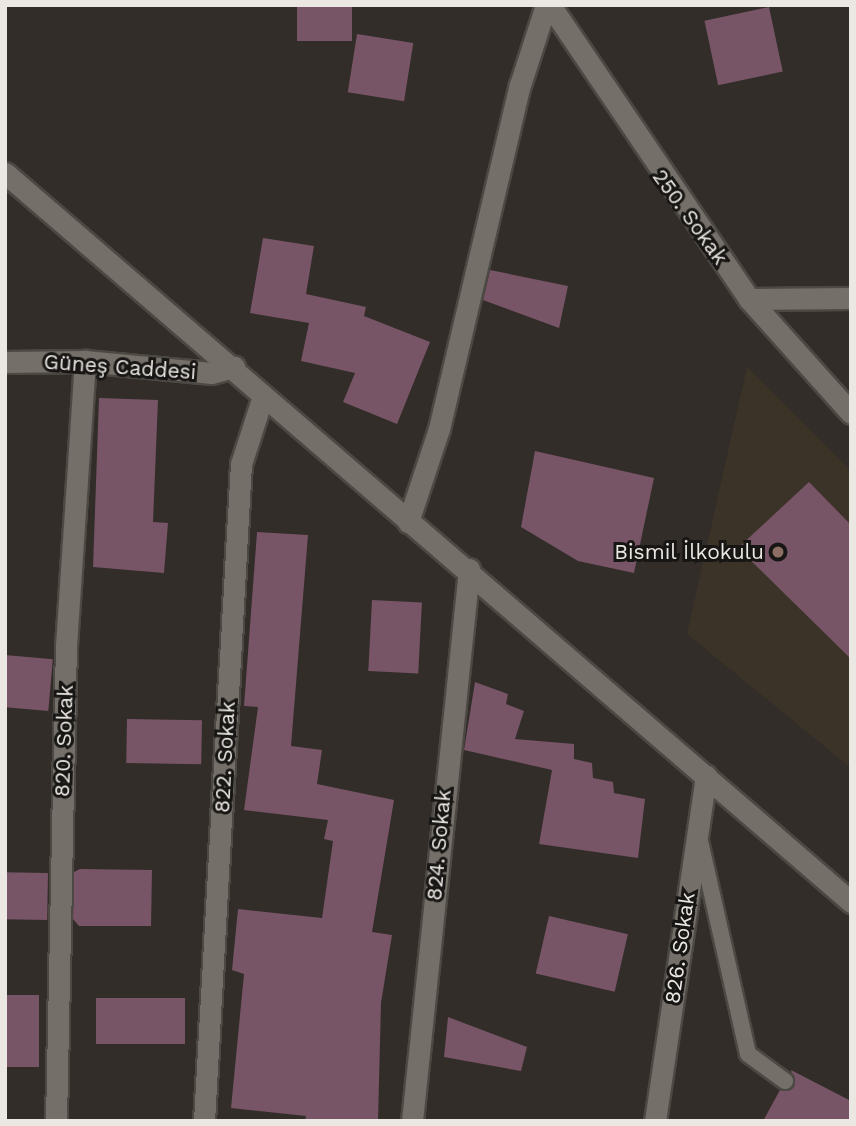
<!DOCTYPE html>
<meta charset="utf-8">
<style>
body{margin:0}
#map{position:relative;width:856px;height:1126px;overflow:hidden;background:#322d28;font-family:"Work Sans",sans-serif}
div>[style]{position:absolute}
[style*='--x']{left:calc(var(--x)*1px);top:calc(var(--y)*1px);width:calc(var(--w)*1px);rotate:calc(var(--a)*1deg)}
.built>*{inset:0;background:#3c3328}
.building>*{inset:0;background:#775466;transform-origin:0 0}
.roads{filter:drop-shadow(2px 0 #4c4844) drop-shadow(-2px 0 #4c4844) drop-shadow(0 2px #4c4844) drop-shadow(0 -2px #4c4844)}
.lane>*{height:16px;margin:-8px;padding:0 8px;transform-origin:8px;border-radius:8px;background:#746f68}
.street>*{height:21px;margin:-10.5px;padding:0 10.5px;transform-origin:10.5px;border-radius:10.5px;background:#746f68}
.secondary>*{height:21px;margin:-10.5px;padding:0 10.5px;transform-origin:10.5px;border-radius:10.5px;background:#746f68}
.dots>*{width:19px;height:19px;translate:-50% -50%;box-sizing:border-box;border:4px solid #181614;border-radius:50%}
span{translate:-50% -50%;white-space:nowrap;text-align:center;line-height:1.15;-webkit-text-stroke:6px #181614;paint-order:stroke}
.street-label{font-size:21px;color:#ebe8e4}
.poi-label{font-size:21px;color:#ebe8e4}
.right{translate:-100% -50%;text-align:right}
.frame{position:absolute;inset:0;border:7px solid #ebe8e4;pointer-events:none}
</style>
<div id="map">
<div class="built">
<i style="clip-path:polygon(747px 367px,851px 471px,851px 768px,687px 634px)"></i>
</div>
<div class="building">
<i style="left:297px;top:5px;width:55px;height:36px"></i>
<i style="left:769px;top:7px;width:66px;height:66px;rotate:78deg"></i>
<i style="left:357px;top:34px;width:57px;height:59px;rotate:9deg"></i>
<i style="clip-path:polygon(263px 238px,314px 246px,306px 294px,366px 307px,364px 316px,430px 342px,397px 424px,343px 402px,355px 373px,301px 361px,309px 323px,250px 313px)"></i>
<i style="clip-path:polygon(490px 270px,568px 286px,559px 328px,483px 300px)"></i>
<i style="clip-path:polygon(99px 398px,158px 400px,153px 522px,168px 523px,164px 573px,93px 567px)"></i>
<i style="clip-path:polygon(535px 451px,654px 478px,634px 573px,578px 561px,521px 527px)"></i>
<i style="clip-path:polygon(809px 482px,851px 525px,851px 659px,738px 548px)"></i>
<i style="clip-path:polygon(257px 532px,308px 535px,291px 746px,322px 750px,317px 784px,394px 800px,372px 932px,392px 935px,381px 1003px,378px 1121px,305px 1121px,306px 1116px,231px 1108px,244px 974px,232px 970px,238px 909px,322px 918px,333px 841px,324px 839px,328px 820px,244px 810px,258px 707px,244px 706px)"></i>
<i style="left:372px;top:600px;width:50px;height:71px;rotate:3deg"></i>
<i style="left:5px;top:655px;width:48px;height:52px;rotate:5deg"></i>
<i style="clip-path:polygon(475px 682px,508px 694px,506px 704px,524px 711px,515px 739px,574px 744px,574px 759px,592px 763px,593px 778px,613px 782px,614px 793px,645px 799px,638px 858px,539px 844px,552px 770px,464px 750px)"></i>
<i style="left:127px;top:719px;width:75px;height:44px;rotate:1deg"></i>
<i style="clip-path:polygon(80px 869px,152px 870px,151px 926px,79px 926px,73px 919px,74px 872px)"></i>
<i style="left:48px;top:873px;width:47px;height:43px;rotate:91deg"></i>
<i style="left:549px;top:916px;width:81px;height:59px;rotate:13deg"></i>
<i style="left:5px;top:995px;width:34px;height:72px"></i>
<i style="left:185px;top:998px;width:46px;height:89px;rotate:90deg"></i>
<i style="clip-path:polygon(448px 1017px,527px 1047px,521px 1071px,444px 1057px)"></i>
<i style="clip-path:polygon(791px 1070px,851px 1101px,851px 1121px,763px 1121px,780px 1090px,794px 1087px)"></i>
</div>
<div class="roads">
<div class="lane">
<i style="--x:700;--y:841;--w:218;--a:77.3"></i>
<i style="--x:748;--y:1054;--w:46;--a:36.1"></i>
</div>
<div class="street">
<i style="--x:550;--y:5;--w:355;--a:55.9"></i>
<i style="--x:749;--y:299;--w:153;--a:48.2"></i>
<i style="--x:749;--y:299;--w:102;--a:-0.6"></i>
<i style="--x:408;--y:522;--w:98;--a:-71.6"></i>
<i style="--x:439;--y:429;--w:353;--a:-76.8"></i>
<i style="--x:520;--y:85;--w:84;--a:-72"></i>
<i style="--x:56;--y:1121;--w:475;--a:-88.8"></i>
<i style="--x:66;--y:646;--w:286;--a:-86.2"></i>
<i style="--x:204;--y:1121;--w:658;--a:-86.78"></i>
<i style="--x:241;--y:464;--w:71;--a:-72.1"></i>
<i style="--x:412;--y:1121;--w:555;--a:-84.1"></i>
<i style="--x:655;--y:1121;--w:349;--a:-81.6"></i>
</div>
<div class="secondary">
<i style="--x:5;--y:173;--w:1117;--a:40.75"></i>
<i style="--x:5;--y:362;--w:80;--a:-0.7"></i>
<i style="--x:85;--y:361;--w:127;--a:5.4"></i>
<i style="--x:211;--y:373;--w:24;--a:-15"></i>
</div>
</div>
<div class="dots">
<i style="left:778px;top:552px;background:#8d6e63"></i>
</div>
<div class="street-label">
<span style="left:690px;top:217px;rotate:54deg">250. Sokak</span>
<span style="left:120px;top:367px;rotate:4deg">Güneş Caddesi</span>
<span style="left:64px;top:741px;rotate:-88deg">820. Sokak</span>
<span style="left:225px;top:757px;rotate:-87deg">822. Sokak</span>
<span style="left:439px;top:845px;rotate:-85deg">824. Sokak</span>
<span style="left:680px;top:948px;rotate:-82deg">826. Sokak</span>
</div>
<div class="poi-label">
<span class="right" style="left:764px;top:552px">Bismil İlkokulu</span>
</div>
<div class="frame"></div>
</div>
